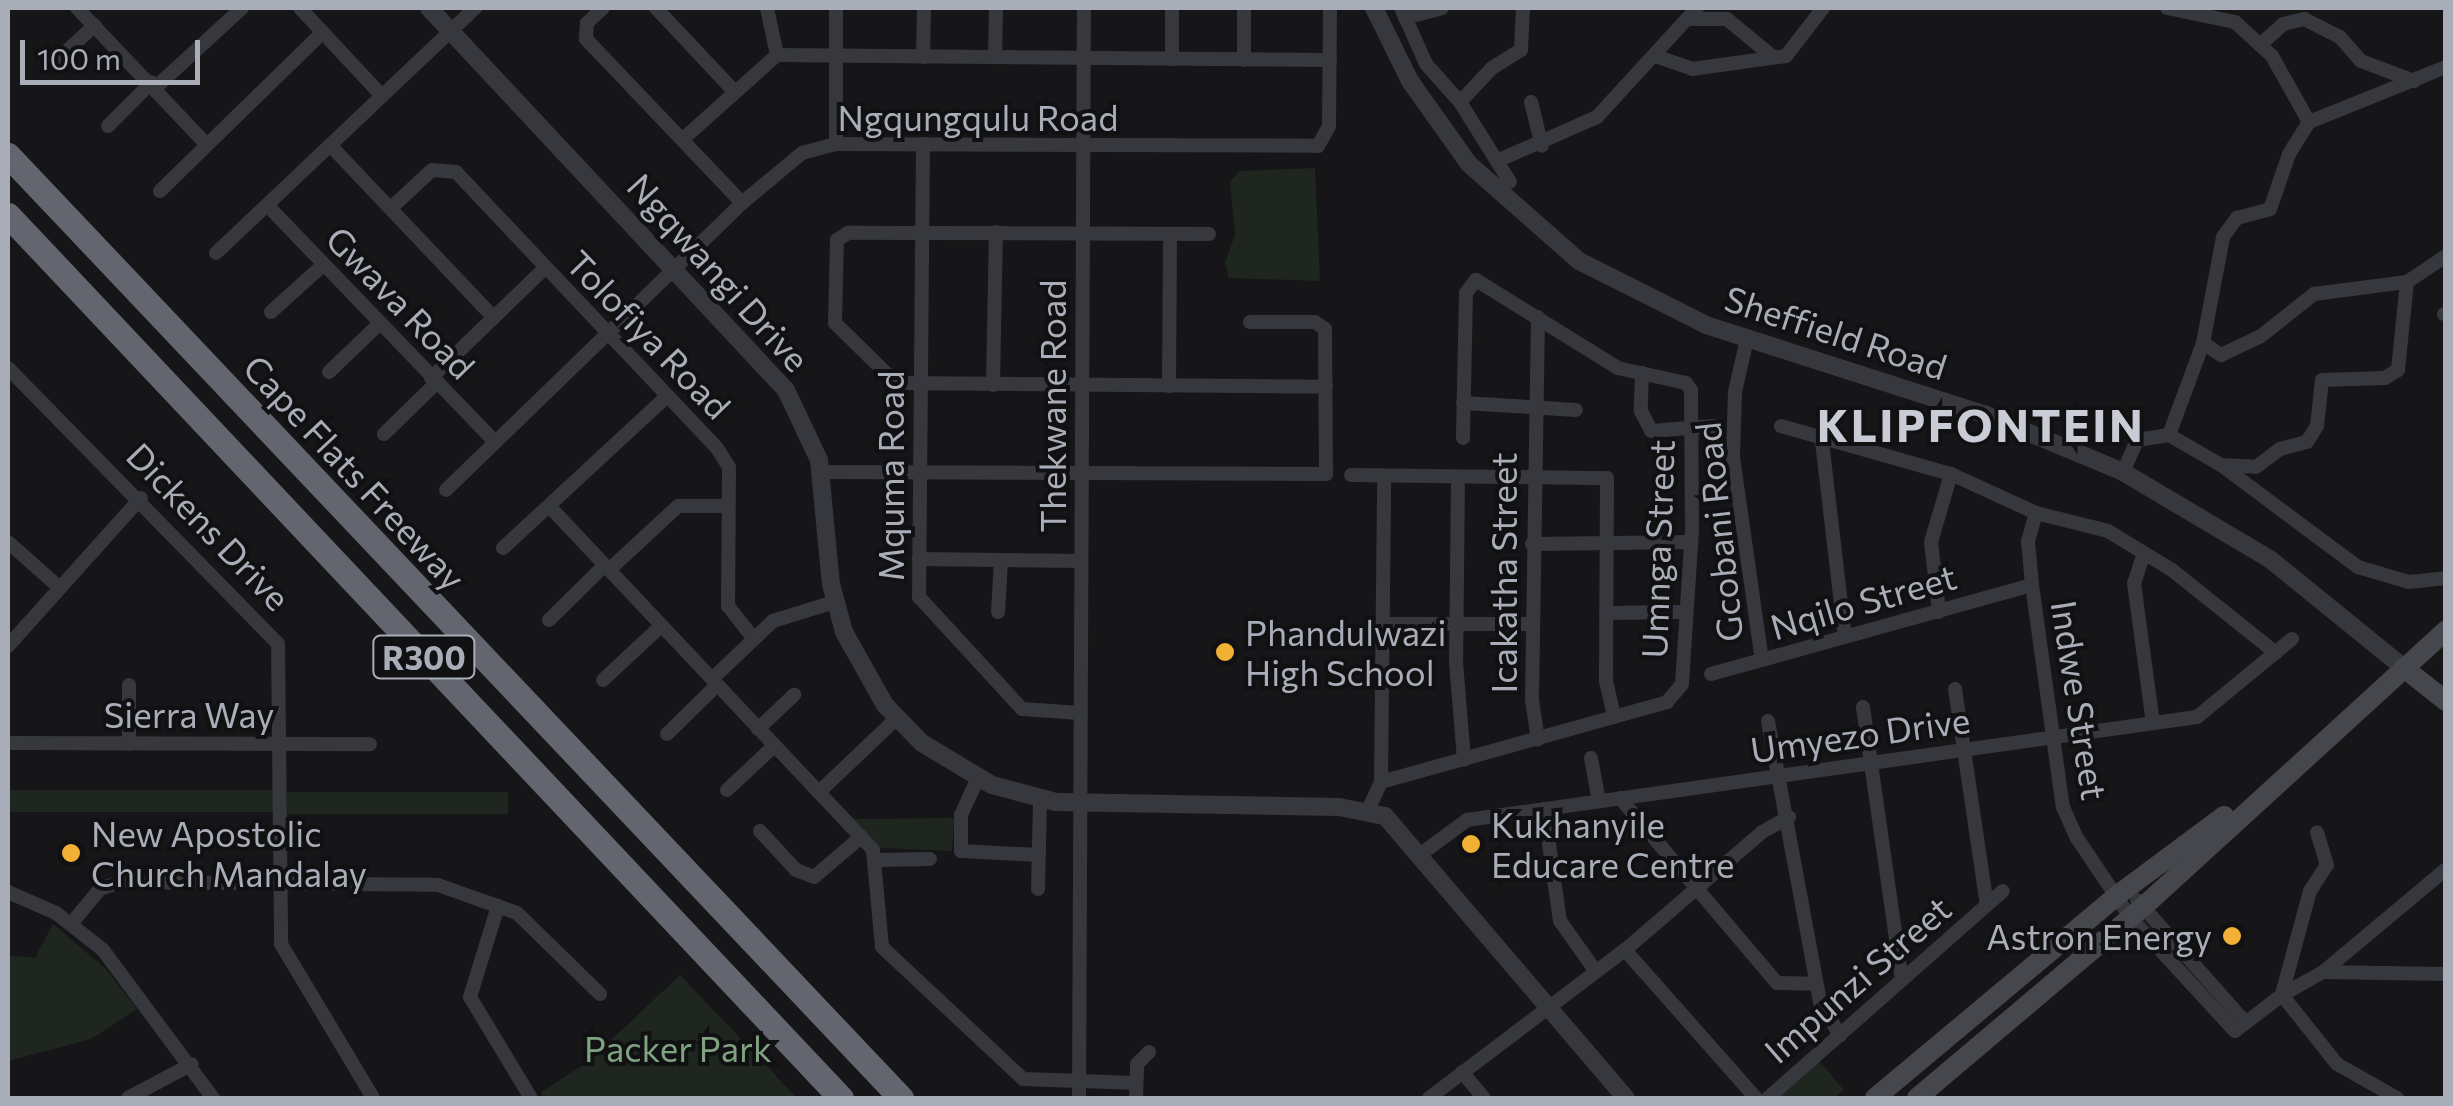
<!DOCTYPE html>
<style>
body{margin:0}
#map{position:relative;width:2453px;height:1106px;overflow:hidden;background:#161618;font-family:Commissioner,sans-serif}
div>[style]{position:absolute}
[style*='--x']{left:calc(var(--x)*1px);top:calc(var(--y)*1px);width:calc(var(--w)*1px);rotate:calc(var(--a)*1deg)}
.green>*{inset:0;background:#1e261f;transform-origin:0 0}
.minor>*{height:14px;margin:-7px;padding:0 7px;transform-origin:7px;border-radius:7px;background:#37383d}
.tertiary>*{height:18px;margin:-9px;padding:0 9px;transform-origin:9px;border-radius:9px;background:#37383d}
.secondary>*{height:20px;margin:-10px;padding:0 10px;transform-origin:10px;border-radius:10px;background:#45474d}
.motorway>*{height:25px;margin:-12.5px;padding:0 12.5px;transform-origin:12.5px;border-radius:12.5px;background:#63666e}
.dots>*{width:28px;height:28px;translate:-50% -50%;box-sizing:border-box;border:5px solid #111113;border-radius:50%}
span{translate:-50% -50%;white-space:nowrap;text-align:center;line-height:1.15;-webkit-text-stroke:8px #111113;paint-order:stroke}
.shield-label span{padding:2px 8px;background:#111113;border:2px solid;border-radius:8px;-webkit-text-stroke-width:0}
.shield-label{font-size:32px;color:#a8adb8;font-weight:700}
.street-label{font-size:35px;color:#a8adb8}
.poi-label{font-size:35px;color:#a8adb8}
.left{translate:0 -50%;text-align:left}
.right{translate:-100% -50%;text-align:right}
.park-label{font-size:35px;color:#7fa381}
.district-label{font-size:45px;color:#c9ccd4;font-weight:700;letter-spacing:2.5px}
.frame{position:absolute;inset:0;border:10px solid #a8adb8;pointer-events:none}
.scale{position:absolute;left:20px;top:40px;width:180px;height:45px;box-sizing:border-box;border:5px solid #a8adb8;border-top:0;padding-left:12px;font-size:30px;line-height:35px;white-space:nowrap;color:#a8adb8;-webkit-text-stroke:8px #111113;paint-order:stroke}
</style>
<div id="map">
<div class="green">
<i style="clip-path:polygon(1315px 168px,1320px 281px,1229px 278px,1225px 263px,1235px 235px,1230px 182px,1240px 171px)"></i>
<i style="left:8px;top:790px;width:266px;height:22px"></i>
<i style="left:287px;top:792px;width:221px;height:22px"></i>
<i style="clip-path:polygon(954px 818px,952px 851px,881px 848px,853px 819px)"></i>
<i style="clip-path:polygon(53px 924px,106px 969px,137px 1009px,91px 1039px,8px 1061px,8px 955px,35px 958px)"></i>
<i style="clip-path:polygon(680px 975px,797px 1098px,543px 1098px,541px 1092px,588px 1062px)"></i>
<i style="clip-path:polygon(1819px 1061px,1844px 1090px,1834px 1098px,1776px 1098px)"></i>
</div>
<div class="minor">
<i style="--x:77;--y:8;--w:186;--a:46.5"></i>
<i style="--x:300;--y:8;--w:120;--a:47"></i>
<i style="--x:603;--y:8;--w:22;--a:137"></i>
<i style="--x:587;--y:23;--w:16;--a:94"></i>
<i style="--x:586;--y:39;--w:226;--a:46.4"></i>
<i style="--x:656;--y:8;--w:114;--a:46.8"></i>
<i style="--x:767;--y:8;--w:48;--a:78"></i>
<i style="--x:1401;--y:8;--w:61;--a:65.9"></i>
<i style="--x:1426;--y:64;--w:51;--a:48.2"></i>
<i style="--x:1460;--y:102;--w:94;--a:58"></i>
<i style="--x:2167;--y:8;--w:69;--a:11.6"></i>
<i style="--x:2235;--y:22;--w:50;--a:42.6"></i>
<i style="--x:2272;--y:56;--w:76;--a:60.7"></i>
<i style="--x:1405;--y:18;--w:38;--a:-15"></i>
<i style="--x:1687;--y:19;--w:40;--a:0"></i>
<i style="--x:1727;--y:19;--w:60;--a:39.6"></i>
<i style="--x:2260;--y:45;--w:31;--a:-42"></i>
<i style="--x:2283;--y:24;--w:22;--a:-13"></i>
<i style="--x:2304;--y:19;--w:40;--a:26.6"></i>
<i style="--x:2340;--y:37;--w:32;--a:49"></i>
<i style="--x:2361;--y:61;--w:57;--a:20.7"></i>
<i style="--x:1655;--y:56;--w:39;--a:19"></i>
<i style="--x:1692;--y:69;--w:95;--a:-7.9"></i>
<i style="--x:1786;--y:56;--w:61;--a:-52.4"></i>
<i style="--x:923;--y:57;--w:49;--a:-88.8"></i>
<i style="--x:995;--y:57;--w:49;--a:-88.8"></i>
<i style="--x:1172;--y:59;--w:51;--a:-90"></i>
<i style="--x:1244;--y:60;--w:52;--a:-90"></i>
<i style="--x:55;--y:62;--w:54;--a:-42.8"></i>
<i style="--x:156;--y:87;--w:117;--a:-42.6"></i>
<i style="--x:1460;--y:102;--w:47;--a:-46.7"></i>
<i style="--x:1492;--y:68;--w:34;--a:-32"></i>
<i style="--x:1521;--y:50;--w:42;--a:-87.3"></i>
<i style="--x:1531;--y:102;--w:45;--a:76"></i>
<i style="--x:2309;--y:122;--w:148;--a:-21.9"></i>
<i style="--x:108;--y:126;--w:62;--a:-45"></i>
<i style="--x:683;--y:139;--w:126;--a:-41.8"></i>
<i style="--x:777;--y:55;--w:553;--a:0.52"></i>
<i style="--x:836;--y:144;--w:136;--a:-90"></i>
<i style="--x:923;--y:144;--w:453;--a:90.5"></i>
<i style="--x:919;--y:597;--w:152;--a:47.4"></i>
<i style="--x:1022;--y:709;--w:58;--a:3.9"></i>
<i style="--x:330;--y:145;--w:238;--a:46.5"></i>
<i style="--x:1499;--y:160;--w:107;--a:-23.7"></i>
<i style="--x:1597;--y:117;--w:148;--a:-47.5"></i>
<i style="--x:160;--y:191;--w:226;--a:-44.3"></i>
<i style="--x:267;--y:205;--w:326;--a:46.1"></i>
<i style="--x:391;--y:208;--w:56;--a:-42.8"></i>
<i style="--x:432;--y:170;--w:24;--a:5"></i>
<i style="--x:456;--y:172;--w:380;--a:46.6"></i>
<i style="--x:717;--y:448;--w:22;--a:58"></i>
<i style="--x:729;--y:467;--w:139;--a:90.4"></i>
<i style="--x:728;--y:606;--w:42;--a:51.8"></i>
<i style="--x:1209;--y:234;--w:361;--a:-179.8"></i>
<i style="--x:848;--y:233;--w:13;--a:148"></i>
<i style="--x:837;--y:240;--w:83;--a:91.4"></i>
<i style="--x:835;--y:323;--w:86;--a:44.5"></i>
<i style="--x:896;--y:383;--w:430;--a:0.5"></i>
<i style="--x:216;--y:253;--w:357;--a:-43.4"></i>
<i style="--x:271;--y:312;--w:70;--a:-42.1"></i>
<i style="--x:2444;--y:314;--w:2;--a:0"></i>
<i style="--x:1538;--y:317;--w:383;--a:90.9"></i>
<i style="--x:1532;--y:700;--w:40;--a:81.5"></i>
<i style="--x:1747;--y:339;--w:54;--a:102.8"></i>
<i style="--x:1735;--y:392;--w:65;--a:91.8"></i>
<i style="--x:1733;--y:457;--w:205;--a:81.9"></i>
<i style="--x:2203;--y:343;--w:22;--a:34"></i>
<i style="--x:2221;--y:355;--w:44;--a:-25.4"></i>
<i style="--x:2261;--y:336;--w:68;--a:-38.4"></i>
<i style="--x:2314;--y:294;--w:94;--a:-7.4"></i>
<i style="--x:2407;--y:282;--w:47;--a:-33.7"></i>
<i style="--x:8;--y:368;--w:386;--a:45.6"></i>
<i style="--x:278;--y:644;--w:300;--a:89.4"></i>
<i style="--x:281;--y:944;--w:179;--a:59.1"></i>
<i style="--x:329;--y:372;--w:69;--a:-43.8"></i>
<i style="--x:1642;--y:373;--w:38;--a:92"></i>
<i style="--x:1641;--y:411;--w:22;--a:63"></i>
<i style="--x:1651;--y:431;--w:64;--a:-4.5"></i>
<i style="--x:431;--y:378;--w:158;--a:-44"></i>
<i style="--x:993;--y:385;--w:153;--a:-88.9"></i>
<i style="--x:1169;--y:386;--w:151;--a:-89.6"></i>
<i style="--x:1463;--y:403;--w:113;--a:3.5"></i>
<i style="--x:1781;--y:426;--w:177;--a:15.8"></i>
<i style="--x:1951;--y:474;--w:94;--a:24.6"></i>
<i style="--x:2036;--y:513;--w:74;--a:14"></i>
<i style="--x:2108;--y:531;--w:75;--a:31.4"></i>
<i style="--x:2172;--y:570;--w:133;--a:38.6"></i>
<i style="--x:384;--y:434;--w:73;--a:-44.4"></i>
<i style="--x:2169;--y:435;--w:98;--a:-69.7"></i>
<i style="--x:2203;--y:343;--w:108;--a:-79.3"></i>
<i style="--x:2223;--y:237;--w:24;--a:-54"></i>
<i style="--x:2237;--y:218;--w:34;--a:-15"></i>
<i style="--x:2270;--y:209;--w:58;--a:-70.9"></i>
<i style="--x:2289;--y:154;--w:38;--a:-58"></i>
<i style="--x:1822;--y:442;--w:196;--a:83.3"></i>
<i style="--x:2221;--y:465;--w:171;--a:36.7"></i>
<i style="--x:2358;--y:567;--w:53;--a:16.4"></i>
<i style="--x:2409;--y:582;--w:37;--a:-6"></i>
<i style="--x:821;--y:472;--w:505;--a:0.23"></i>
<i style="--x:1326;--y:474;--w:145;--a:-90.4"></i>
<i style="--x:1325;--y:329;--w:12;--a:-145"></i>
<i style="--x:1315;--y:322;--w:65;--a:180"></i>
<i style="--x:2123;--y:472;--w:35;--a:-66"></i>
<i style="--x:2137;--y:440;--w:32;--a:-9"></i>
<i style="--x:2169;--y:435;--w:60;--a:30"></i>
<i style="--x:2221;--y:465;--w:35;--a:3"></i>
<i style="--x:2256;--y:467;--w:30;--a:-37"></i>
<i style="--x:2280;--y:449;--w:28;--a:-15"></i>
<i style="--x:2307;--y:442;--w:19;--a:-58"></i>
<i style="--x:2317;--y:426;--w:46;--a:-83.8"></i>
<i style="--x:2322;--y:380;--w:63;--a:-1.8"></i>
<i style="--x:2385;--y:378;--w:15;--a:-32"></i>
<i style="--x:2398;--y:370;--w:88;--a:-84.2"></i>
<i style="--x:1351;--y:475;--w:256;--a:0.7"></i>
<i style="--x:1607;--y:478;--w:203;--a:90.3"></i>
<i style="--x:1606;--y:681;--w:37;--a:77"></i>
<i style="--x:1458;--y:478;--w:184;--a:90.6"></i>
<i style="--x:1456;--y:662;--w:98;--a:85.3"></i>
<i style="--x:446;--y:490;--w:412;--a:-44.1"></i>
<i style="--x:742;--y:203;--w:78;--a:-39.8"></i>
<i style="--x:802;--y:153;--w:35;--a:-15"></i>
<i style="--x:836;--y:144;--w:482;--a:0.2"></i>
<i style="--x:1318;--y:146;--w:23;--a:-61"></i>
<i style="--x:1329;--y:126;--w:118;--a:-89.5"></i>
<i style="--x:550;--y:507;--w:471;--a:46.7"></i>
<i style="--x:873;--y:850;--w:97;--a:84.7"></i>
<i style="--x:882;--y:947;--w:193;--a:43.1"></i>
<i style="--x:1023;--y:1079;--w:113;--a:2"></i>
<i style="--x:2036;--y:513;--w:29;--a:106"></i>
<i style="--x:2028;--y:541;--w:44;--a:84.8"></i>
<i style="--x:2032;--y:585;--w:224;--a:82.1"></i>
<i style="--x:2063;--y:807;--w:34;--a:66"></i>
<i style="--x:2077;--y:838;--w:95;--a:56.1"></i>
<i style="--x:2130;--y:917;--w:155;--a:47.4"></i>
<i style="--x:2235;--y:1031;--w:59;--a:-37.5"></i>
<i style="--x:2282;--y:995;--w:88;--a:51.4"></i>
<i style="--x:2337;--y:1064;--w:69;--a:29.5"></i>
<i style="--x:8;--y:542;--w:69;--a:41.5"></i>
<i style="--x:1532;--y:544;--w:159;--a:-0.7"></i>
<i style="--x:503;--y:548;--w:224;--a:-42.8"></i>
<i style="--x:2144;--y:553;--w:32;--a:108"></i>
<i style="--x:2134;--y:583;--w:141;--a:82.3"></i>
<i style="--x:919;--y:559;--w:162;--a:0.7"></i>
<i style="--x:610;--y:569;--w:93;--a:-42.8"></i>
<i style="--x:678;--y:506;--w:50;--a:0"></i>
<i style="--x:998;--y:612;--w:52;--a:-86.7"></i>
<i style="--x:1939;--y:612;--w:70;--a:-96.5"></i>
<i style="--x:1931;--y:542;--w:71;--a:-73.6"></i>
<i style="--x:1606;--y:613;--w:80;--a:-0.7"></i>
<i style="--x:549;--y:620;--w:78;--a:-44.5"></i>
<i style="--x:1383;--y:624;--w:149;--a:0"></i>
<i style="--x:8;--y:646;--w:199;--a:-48.1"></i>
<i style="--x:1711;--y:674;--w:333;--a:-15.5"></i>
<i style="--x:712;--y:679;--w:84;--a:-43.6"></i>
<i style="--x:773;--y:621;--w:64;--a:-17.3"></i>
<i style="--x:603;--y:680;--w:79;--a:-43"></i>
<i style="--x:129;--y:685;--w:59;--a:90"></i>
<i style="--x:1955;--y:689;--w:218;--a:81.6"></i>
<i style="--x:1863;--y:707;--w:276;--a:81.9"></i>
<i style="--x:1768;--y:721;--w:286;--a:79.5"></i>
<i style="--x:1820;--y:1002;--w:39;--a:59"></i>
<i style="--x:758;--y:729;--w:50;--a:-43.4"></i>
<i style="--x:667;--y:734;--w:70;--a:-44.4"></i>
<i style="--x:8;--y:743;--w:362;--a:0.2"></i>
<i style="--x:1591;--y:758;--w:44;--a:79.5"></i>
<i style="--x:978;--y:778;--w:41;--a:114.7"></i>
<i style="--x:961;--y:815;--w:36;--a:90"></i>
<i style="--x:961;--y:851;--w:78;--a:2.9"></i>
<i style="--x:1381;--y:782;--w:297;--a:-15.6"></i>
<i style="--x:1667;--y:702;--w:23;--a:-50"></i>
<i style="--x:1682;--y:684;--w:153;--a:-86.3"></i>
<i style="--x:1692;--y:531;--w:141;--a:-90.4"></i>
<i style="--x:1691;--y:390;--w:9;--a:-126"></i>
<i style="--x:1686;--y:383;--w:70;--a:-167.6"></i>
<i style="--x:1618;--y:368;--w:167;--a:-148.2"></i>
<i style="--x:1476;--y:280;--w:16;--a:128"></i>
<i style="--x:1466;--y:293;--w:145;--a:91.2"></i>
<i style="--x:727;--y:790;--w:64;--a:-43.1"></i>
<i style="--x:819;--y:792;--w:108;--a:-43.5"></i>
<i style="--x:1620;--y:798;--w:243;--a:49.7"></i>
<i style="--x:1777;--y:983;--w:39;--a:1"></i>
<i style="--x:1544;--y:809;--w:113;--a:81.9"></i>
<i style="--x:1560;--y:921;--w:60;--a:54.5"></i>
<i style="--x:1368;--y:810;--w:31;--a:-65"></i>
<i style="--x:1381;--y:782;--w:305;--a:-89.4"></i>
<i style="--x:760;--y:831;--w:53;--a:47.3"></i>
<i style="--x:796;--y:870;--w:19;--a:21"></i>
<i style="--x:814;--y:877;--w:62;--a:-40.4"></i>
<i style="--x:1421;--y:854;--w:57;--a:-36.5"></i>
<i style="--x:1467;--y:820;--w:737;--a:-8.03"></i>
<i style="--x:2197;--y:717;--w:123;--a:-39.4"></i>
<i style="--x:878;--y:860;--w:52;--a:-1.1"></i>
<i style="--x:1038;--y:889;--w:90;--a:-88.7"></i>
<i style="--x:8;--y:892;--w:52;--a:23.6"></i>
<i style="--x:56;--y:913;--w:60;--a:38.2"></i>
<i style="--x:103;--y:950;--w:184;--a:53.4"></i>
<i style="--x:2137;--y:900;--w:162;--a:48.5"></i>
<i style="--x:498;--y:906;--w:95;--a:107.1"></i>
<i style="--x:470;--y:997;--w:118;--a:58.9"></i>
<i style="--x:71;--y:924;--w:45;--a:-50.4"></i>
<i style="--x:100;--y:889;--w:21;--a:-19"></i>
<i style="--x:120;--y:882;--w:318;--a:0.5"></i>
<i style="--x:438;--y:885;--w:84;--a:19.5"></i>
<i style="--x:517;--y:913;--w:116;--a:44.3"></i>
<i style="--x:1625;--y:950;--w:198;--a:48.5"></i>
<i style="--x:2323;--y:972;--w:123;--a:0.9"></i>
<i style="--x:2282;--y:994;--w:107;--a:-74.8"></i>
<i style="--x:2310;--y:891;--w:31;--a:-57"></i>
<i style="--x:2327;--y:865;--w:34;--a:-107"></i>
<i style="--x:2282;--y:995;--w:47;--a:-29.3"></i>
<i style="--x:2323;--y:972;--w:160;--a:-39.9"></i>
<i style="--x:1462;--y:1072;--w:34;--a:50"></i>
<i style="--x:128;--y:1098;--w:72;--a:-28"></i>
<i style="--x:1079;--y:1098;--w:1090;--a:-89.74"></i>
<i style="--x:1136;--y:1098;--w:34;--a:-88"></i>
<i style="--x:1137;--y:1064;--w:17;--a:-45"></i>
<i style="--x:1429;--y:1098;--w:246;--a:-37.1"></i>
<i style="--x:1625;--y:950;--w:181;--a:-40.7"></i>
<i style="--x:1762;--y:832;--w:31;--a:-29"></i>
<i style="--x:1768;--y:1098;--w:313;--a:-41.4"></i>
</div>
<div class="tertiary">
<i style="--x:429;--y:8;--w:523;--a:46.94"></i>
<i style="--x:786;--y:390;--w:77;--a:64.8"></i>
<i style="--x:819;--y:460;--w:125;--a:84.5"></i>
<i style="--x:831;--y:584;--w:50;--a:74.8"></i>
<i style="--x:844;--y:632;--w:84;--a:60.7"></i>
<i style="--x:885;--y:705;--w:53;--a:45.8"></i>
<i style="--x:922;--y:743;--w:82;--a:31"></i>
<i style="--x:992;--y:785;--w:66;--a:14.9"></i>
<i style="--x:1056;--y:802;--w:283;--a:1"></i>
<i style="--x:1339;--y:807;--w:47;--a:11.1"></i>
<i style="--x:1385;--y:816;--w:371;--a:49.5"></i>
<i style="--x:1374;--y:8;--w:81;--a:63.7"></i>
<i style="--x:1410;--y:81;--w:102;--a:54.6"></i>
<i style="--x:1469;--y:164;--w:147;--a:41.4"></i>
<i style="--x:1579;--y:261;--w:142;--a:26.7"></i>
<i style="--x:1706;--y:325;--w:292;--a:17.8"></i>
<i style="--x:1984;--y:414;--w:151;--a:22.6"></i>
<i style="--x:2123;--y:472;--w:172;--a:30.7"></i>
<i style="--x:2271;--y:560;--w:171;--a:39.1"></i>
</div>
<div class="secondary">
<i style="--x:2404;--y:668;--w:53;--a:38.2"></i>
<i style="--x:1875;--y:1098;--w:318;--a:-39.9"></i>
<i style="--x:2119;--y:894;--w:131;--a:-36.6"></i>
<i style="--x:1917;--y:1098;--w:296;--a:-40.2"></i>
<i style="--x:2143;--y:907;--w:411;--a:-42.4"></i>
</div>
<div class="motorway">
<i style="--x:8;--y:155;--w:1299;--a:46.56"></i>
<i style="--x:8;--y:215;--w:1214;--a:46.67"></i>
</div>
<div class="dots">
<i style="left:1225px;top:652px;background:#f2b134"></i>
<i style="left:1471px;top:844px;background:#f2b134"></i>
<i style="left:71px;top:853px;background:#f2b134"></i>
<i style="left:2232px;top:936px;background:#f2b134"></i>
</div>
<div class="shield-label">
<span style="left:424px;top:657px">R300</span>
</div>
<div class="street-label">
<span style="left:978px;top:117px">Ngqungqulu Road</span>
<span style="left:719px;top:272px;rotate:48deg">Ngqwangi Drive</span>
<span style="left:401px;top:302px;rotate:46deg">Gwava Road</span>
<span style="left:1836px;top:332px;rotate:18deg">Sheffield Road</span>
<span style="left:649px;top:334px;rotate:46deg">Tolofiya Road</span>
<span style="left:1052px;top:406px;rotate:-90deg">Thekwane Road</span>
<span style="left:355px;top:472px;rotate:47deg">Cape Flats Freeway</span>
<span style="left:890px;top:476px;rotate:-90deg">Mquma Road</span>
<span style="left:209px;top:526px;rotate:46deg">Dickens Drive</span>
<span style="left:1718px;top:532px;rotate:-96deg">Gcobani Road</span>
<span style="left:1657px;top:549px;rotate:-88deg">Umnga Street</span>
<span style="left:1503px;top:573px;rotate:-90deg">Icakatha Street</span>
<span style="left:1863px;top:601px;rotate:-16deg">Nqilo Street</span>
<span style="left:2080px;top:700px;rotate:81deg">Indwe Street</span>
<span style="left:189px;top:714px">Sierra Way</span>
<span style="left:1860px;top:734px;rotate:-8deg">Umyezo Drive</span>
<span style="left:1857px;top:979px;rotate:-41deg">Impunzi Street</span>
</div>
<div class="poi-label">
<span class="left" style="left:1245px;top:652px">Phandulwazi<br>High School</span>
<span class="left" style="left:1491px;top:844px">Kukhanyile<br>Educare Centre</span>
<span class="left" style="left:91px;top:853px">New Apostolic<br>Church Mandalay</span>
<span class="right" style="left:2212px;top:936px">Astron Energy</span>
</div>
<div class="park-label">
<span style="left:678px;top:1048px">Packer Park</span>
</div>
<div class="district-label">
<span style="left:1981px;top:424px">KLIPFONTEIN</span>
</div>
<div class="frame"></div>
<div class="scale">100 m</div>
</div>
